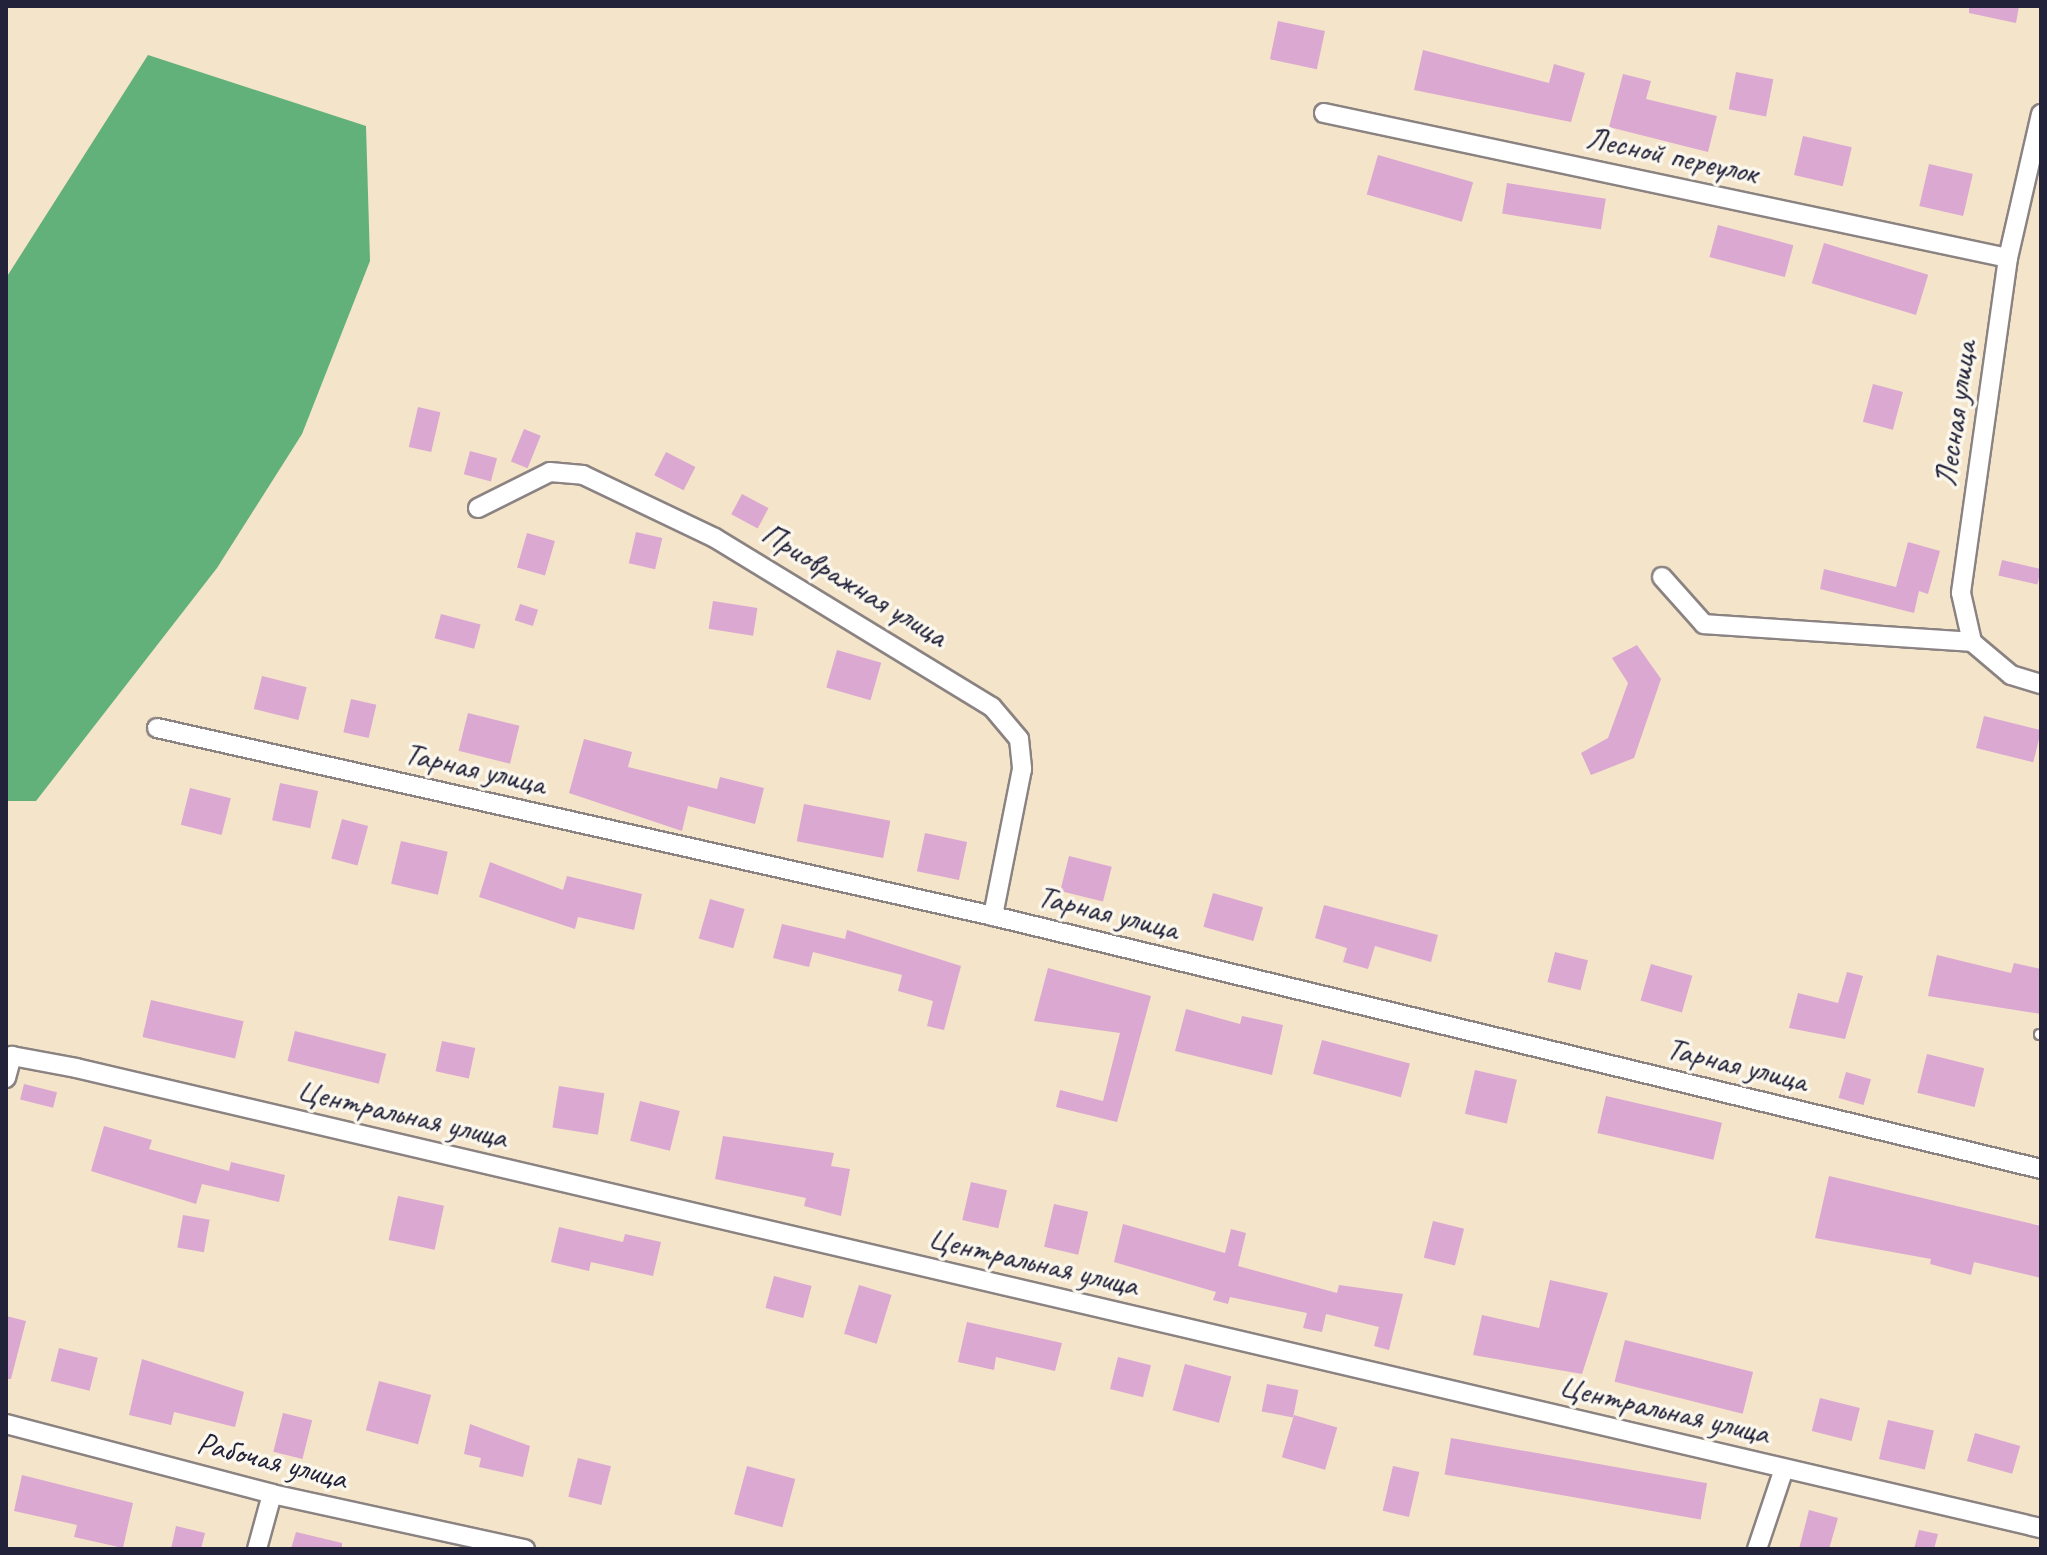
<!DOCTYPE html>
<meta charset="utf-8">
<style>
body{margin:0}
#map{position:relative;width:2047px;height:1555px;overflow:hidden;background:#f4e4ca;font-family:Caveat,sans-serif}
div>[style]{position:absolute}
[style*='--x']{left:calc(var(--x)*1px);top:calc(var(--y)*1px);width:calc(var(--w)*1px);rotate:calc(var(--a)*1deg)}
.forest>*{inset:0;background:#62b07a}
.building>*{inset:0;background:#dba8d1;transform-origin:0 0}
.roads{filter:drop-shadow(2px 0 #8b8382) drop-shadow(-2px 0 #8b8382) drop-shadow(0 2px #8b8382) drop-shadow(0 -2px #8b8382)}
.service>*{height:9px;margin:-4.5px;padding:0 4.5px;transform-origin:4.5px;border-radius:4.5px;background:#fff}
.minor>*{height:18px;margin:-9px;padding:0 9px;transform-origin:9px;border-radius:9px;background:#fff}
span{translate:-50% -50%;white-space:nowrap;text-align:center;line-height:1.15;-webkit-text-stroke:7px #fbf7ec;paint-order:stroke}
.street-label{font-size:32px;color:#22223b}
.frame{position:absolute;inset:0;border:8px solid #22223b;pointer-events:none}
</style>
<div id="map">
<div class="forest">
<i style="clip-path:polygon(148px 55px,366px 126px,370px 261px,302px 434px,217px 568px,36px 801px,6px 801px,6px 278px)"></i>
</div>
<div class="building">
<i style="clip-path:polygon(1969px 6px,2019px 6px,2016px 23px,1969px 13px)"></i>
<i style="left:1278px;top:21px;width:48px;height:39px;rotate:12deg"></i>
<i style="clip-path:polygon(1423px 50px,1549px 83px,1554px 64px,1585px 73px,1571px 122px,1414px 90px)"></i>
<i style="left:1736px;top:72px;width:38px;height:38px;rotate:11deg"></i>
<i style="clip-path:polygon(1623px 74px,1651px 81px,1646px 99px,1717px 116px,1708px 152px,1609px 127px)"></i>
<i style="left:1803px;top:136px;width:50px;height:40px;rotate:13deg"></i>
<i style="left:1378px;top:155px;width:99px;height:41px;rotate:16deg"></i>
<i style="left:1929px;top:164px;width:45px;height:43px;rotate:13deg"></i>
<i style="left:1507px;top:183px;width:100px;height:31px;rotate:9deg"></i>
<i style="left:1718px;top:225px;width:78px;height:33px;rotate:15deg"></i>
<i style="left:1824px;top:243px;width:109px;height:42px;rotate:17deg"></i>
<i style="left:1873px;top:384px;width:31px;height:39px;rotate:15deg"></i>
<i style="left:418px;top:407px;width:23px;height:41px;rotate:13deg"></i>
<i style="left:524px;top:429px;width:18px;height:35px;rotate:22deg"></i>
<i style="left:470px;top:451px;width:28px;height:24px;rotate:15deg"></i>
<i style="left:666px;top:452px;width:33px;height:26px;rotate:27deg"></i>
<i style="left:742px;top:494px;width:30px;height:23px;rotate:28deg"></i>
<i style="left:636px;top:532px;width:27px;height:32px;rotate:13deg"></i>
<i style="left:527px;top:533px;width:29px;height:36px;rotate:16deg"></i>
<i style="clip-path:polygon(1908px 542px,1940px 551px,1928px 594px,1919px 591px,1914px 613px,1820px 589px,1824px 569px,1896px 587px)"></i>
<i style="left:2002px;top:560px;width:40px;height:16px;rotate:13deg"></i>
<i style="left:713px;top:601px;width:45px;height:28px;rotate:9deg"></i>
<i style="left:520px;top:604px;width:19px;height:17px;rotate:18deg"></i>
<i style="left:441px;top:614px;width:41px;height:25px;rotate:15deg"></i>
<i style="clip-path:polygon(1637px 645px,1661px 679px,1634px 758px,1591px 775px,1581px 753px,1608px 738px,1628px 683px,1612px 658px)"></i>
<i style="left:837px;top:650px;width:46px;height:39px;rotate:16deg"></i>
<i style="left:262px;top:676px;width:46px;height:34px;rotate:14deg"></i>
<i style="left:351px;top:699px;width:26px;height:34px;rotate:13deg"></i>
<i style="left:468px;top:713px;width:53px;height:39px;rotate:14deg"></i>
<i style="left:1984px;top:716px;width:59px;height:33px;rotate:14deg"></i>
<i style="clip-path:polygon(584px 739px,632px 752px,628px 767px,717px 789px,720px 777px,764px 788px,755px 824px,688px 806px,682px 831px,569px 793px)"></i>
<i style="left:280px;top:783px;width:39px;height:38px;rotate:12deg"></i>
<i style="left:190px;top:788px;width:42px;height:38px;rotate:14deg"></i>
<i style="left:804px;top:804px;width:88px;height:38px;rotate:11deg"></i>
<i style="left:342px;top:819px;width:27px;height:41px;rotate:15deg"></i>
<i style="left:925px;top:833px;width:43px;height:39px;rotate:12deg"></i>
<i style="left:401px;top:841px;width:48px;height:44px;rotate:13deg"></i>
<i style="left:1069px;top:856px;width:44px;height:36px;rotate:14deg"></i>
<i style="clip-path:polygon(490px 862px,563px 890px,567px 876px,642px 894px,634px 930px,578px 917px,575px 929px,479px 897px)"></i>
<i style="left:1213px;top:893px;width:52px;height:35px;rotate:16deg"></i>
<i style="left:710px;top:899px;width:36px;height:41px;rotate:16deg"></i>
<i style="clip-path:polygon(1324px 905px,1438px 935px,1431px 962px,1375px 946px,1368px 969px,1343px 962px,1347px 948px,1315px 938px)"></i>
<i style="clip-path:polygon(782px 924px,845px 939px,847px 930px,961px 966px,944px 1030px,927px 1026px,933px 1001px,898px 991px,902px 975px,813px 952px,809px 967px,773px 958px)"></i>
<i style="left:1555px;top:952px;width:34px;height:31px;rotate:14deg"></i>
<i style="clip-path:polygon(1937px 955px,2011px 973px,2014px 963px,2041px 969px,2041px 1014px,1928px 996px)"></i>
<i style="left:1651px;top:964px;width:43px;height:38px;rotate:16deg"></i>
<i style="clip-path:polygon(1048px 968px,1151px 996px,1117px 1122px,1056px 1107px,1060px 1090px,1103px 1101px,1120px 1033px,1034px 1021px)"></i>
<i style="clip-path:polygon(1847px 972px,1863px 976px,1845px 1039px,1789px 1028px,1798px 993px,1838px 1003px)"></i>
<i style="left:151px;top:1000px;width:95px;height:38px;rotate:13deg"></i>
<i style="clip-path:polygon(1186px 1009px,1240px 1024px,1242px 1016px,1283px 1025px,1272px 1075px,1175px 1051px)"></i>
<i style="left:295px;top:1031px;width:94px;height:31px;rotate:14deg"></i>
<i style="left:1322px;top:1040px;width:91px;height:35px;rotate:15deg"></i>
<i style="left:442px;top:1041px;width:34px;height:31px;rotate:12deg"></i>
<i style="left:1927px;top:1054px;width:59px;height:40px;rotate:14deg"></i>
<i style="left:1475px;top:1070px;width:43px;height:45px;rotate:13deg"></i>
<i style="left:1846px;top:1072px;width:26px;height:27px;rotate:16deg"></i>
<i style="left:24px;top:1084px;width:34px;height:16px;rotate:14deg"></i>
<i style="left:559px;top:1086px;width:46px;height:42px;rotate:9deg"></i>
<i style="left:1606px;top:1096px;width:119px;height:38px;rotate:13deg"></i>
<i style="left:640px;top:1101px;width:41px;height:41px;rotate:14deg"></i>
<i style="clip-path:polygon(104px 1126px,152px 1140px,149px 1149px,229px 1171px,231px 1162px,285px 1175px,279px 1202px,202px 1184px,196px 1204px,91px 1171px)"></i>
<i style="clip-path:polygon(723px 1136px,834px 1153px,831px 1166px,850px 1169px,841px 1216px,804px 1206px,806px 1198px,715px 1179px)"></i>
<i style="clip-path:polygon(1829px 1176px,2041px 1226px,2041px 1278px,1974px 1262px,1971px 1275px,1930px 1264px,1931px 1259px,1815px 1238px)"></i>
<i style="left:971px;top:1182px;width:37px;height:39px;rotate:13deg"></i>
<i style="left:398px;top:1196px;width:47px;height:45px;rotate:12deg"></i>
<i style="left:1054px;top:1204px;width:35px;height:44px;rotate:13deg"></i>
<i style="left:183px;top:1215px;width:27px;height:33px;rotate:10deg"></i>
<i style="left:1433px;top:1221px;width:32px;height:38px;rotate:14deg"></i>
<i style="clip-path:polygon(1123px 1224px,1225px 1253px,1231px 1229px,1246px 1233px,1238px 1266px,1337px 1293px,1339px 1285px,1403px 1294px,1389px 1350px,1374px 1346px,1379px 1327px,1326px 1314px,1322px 1332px,1303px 1328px,1307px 1313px,1230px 1297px,1228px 1304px,1213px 1300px,1216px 1292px,1114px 1262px)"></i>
<i style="clip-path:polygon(559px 1227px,623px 1242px,625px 1234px,661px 1242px,653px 1276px,591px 1262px,589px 1271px,551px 1262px)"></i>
<i style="left:774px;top:1276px;width:39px;height:33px;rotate:15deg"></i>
<i style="clip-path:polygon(1550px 1280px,1608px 1293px,1582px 1374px,1473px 1355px,1482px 1315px,1539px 1328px)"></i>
<i style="left:859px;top:1285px;width:34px;height:51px;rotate:17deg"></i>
<i style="clip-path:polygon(6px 1316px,26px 1321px,11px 1379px,6px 1379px)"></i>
<i style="clip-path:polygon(967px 1322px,1062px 1343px,1055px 1371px,996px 1357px,994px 1370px,958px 1362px)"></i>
<i style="left:1625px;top:1340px;width:132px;height:43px;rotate:14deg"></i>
<i style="left:59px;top:1348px;width:40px;height:34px;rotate:14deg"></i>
<i style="left:1118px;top:1357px;width:34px;height:33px;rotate:14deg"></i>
<i style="clip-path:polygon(142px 1359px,244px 1392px,235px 1427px,174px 1412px,171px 1425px,129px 1415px)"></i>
<i style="left:1185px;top:1364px;width:48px;height:48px;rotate:15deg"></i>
<i style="left:379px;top:1381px;width:54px;height:51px;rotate:15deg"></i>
<i style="left:1267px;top:1384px;width:32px;height:28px;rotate:11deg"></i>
<i style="left:1820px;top:1398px;width:41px;height:34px;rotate:14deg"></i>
<i style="left:283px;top:1413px;width:30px;height:40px;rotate:14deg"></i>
<i style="left:1294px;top:1415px;width:45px;height:44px;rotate:16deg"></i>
<i style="left:1888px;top:1420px;width:47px;height:40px;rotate:13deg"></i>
<i style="clip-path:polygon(470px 1424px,530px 1446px,523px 1477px,479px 1467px,481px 1458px,464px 1454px)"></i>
<i style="left:1975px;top:1433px;width:47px;height:29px;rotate:16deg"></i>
<i style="left:1451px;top:1438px;width:260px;height:37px;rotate:10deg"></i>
<i style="left:578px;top:1458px;width:34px;height:40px;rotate:14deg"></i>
<i style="left:747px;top:1466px;width:50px;height:50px;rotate:15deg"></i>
<i style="left:1393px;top:1466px;width:27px;height:46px;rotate:13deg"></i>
<i style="clip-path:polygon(22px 1475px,133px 1503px,123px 1548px,74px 1537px,77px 1525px,14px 1511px)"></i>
<i style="clip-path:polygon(1809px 1510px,1838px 1518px,1829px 1549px,1799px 1549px)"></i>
<i style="clip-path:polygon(176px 1526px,205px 1533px,201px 1549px,171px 1549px)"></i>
<i style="clip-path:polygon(1919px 1530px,1938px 1534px,1934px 1549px,1914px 1549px)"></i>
<i style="clip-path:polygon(296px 1532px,342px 1543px,342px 1549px,291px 1549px)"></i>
</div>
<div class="roads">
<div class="service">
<i style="--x:2039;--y:1034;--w:2;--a:0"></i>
</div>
<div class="minor">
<i style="--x:1324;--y:113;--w:699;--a:11.97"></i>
<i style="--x:2041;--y:114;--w:148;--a:102.9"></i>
<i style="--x:2008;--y:258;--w:338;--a:98"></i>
<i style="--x:1961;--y:593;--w:50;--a:77.3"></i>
<i style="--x:1972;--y:642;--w:51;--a:40.2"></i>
<i style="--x:2011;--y:675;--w:31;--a:17"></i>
<i style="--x:478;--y:508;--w:80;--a:-26.6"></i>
<i style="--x:550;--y:472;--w:33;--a:5"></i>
<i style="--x:583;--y:475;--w:146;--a:25.5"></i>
<i style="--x:715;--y:538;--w:324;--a:31.4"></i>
<i style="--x:992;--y:707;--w:42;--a:49.8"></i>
<i style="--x:1019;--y:739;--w:30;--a:84"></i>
<i style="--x:1022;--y:769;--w:150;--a:101.2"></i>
<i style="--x:1662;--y:577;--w:63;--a:48.2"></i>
<i style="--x:1704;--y:624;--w:269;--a:3.8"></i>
<i style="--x:157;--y:728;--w:857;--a:12.67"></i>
<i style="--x:993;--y:916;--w:1078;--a:13.57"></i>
<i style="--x:6;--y:1078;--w:23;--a:-75"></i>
<i style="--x:12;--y:1056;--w:65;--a:10.6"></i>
<i style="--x:76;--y:1068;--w:2018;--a:13.18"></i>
<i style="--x:6;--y:1424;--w:275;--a:14.7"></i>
<i style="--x:272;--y:1494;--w:259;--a:12.3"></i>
<i style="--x:257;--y:1549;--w:57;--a:-74.7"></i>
<i style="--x:1757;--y:1549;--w:84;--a:-71.4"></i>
</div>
</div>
<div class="street-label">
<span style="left:1672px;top:156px;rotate:12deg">Лесной переулок</span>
<span style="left:1956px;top:414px;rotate:-82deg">Лесная улица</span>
<span style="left:854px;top:585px;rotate:31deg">Приовражная улица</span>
<span style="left:475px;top:769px;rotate:13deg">Тарная улица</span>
<span style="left:1108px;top:913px;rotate:14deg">Тарная улица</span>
<span style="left:1737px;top:1065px;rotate:14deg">Тарная улица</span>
<span style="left:402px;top:1114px;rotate:13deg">Центральная улица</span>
<span style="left:1033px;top:1262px;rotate:13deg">Центральная улица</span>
<span style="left:1664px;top:1410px;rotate:13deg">Центральная улица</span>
<span style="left:272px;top:1461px;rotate:14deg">Рабочая улица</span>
</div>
<div class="frame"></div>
</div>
